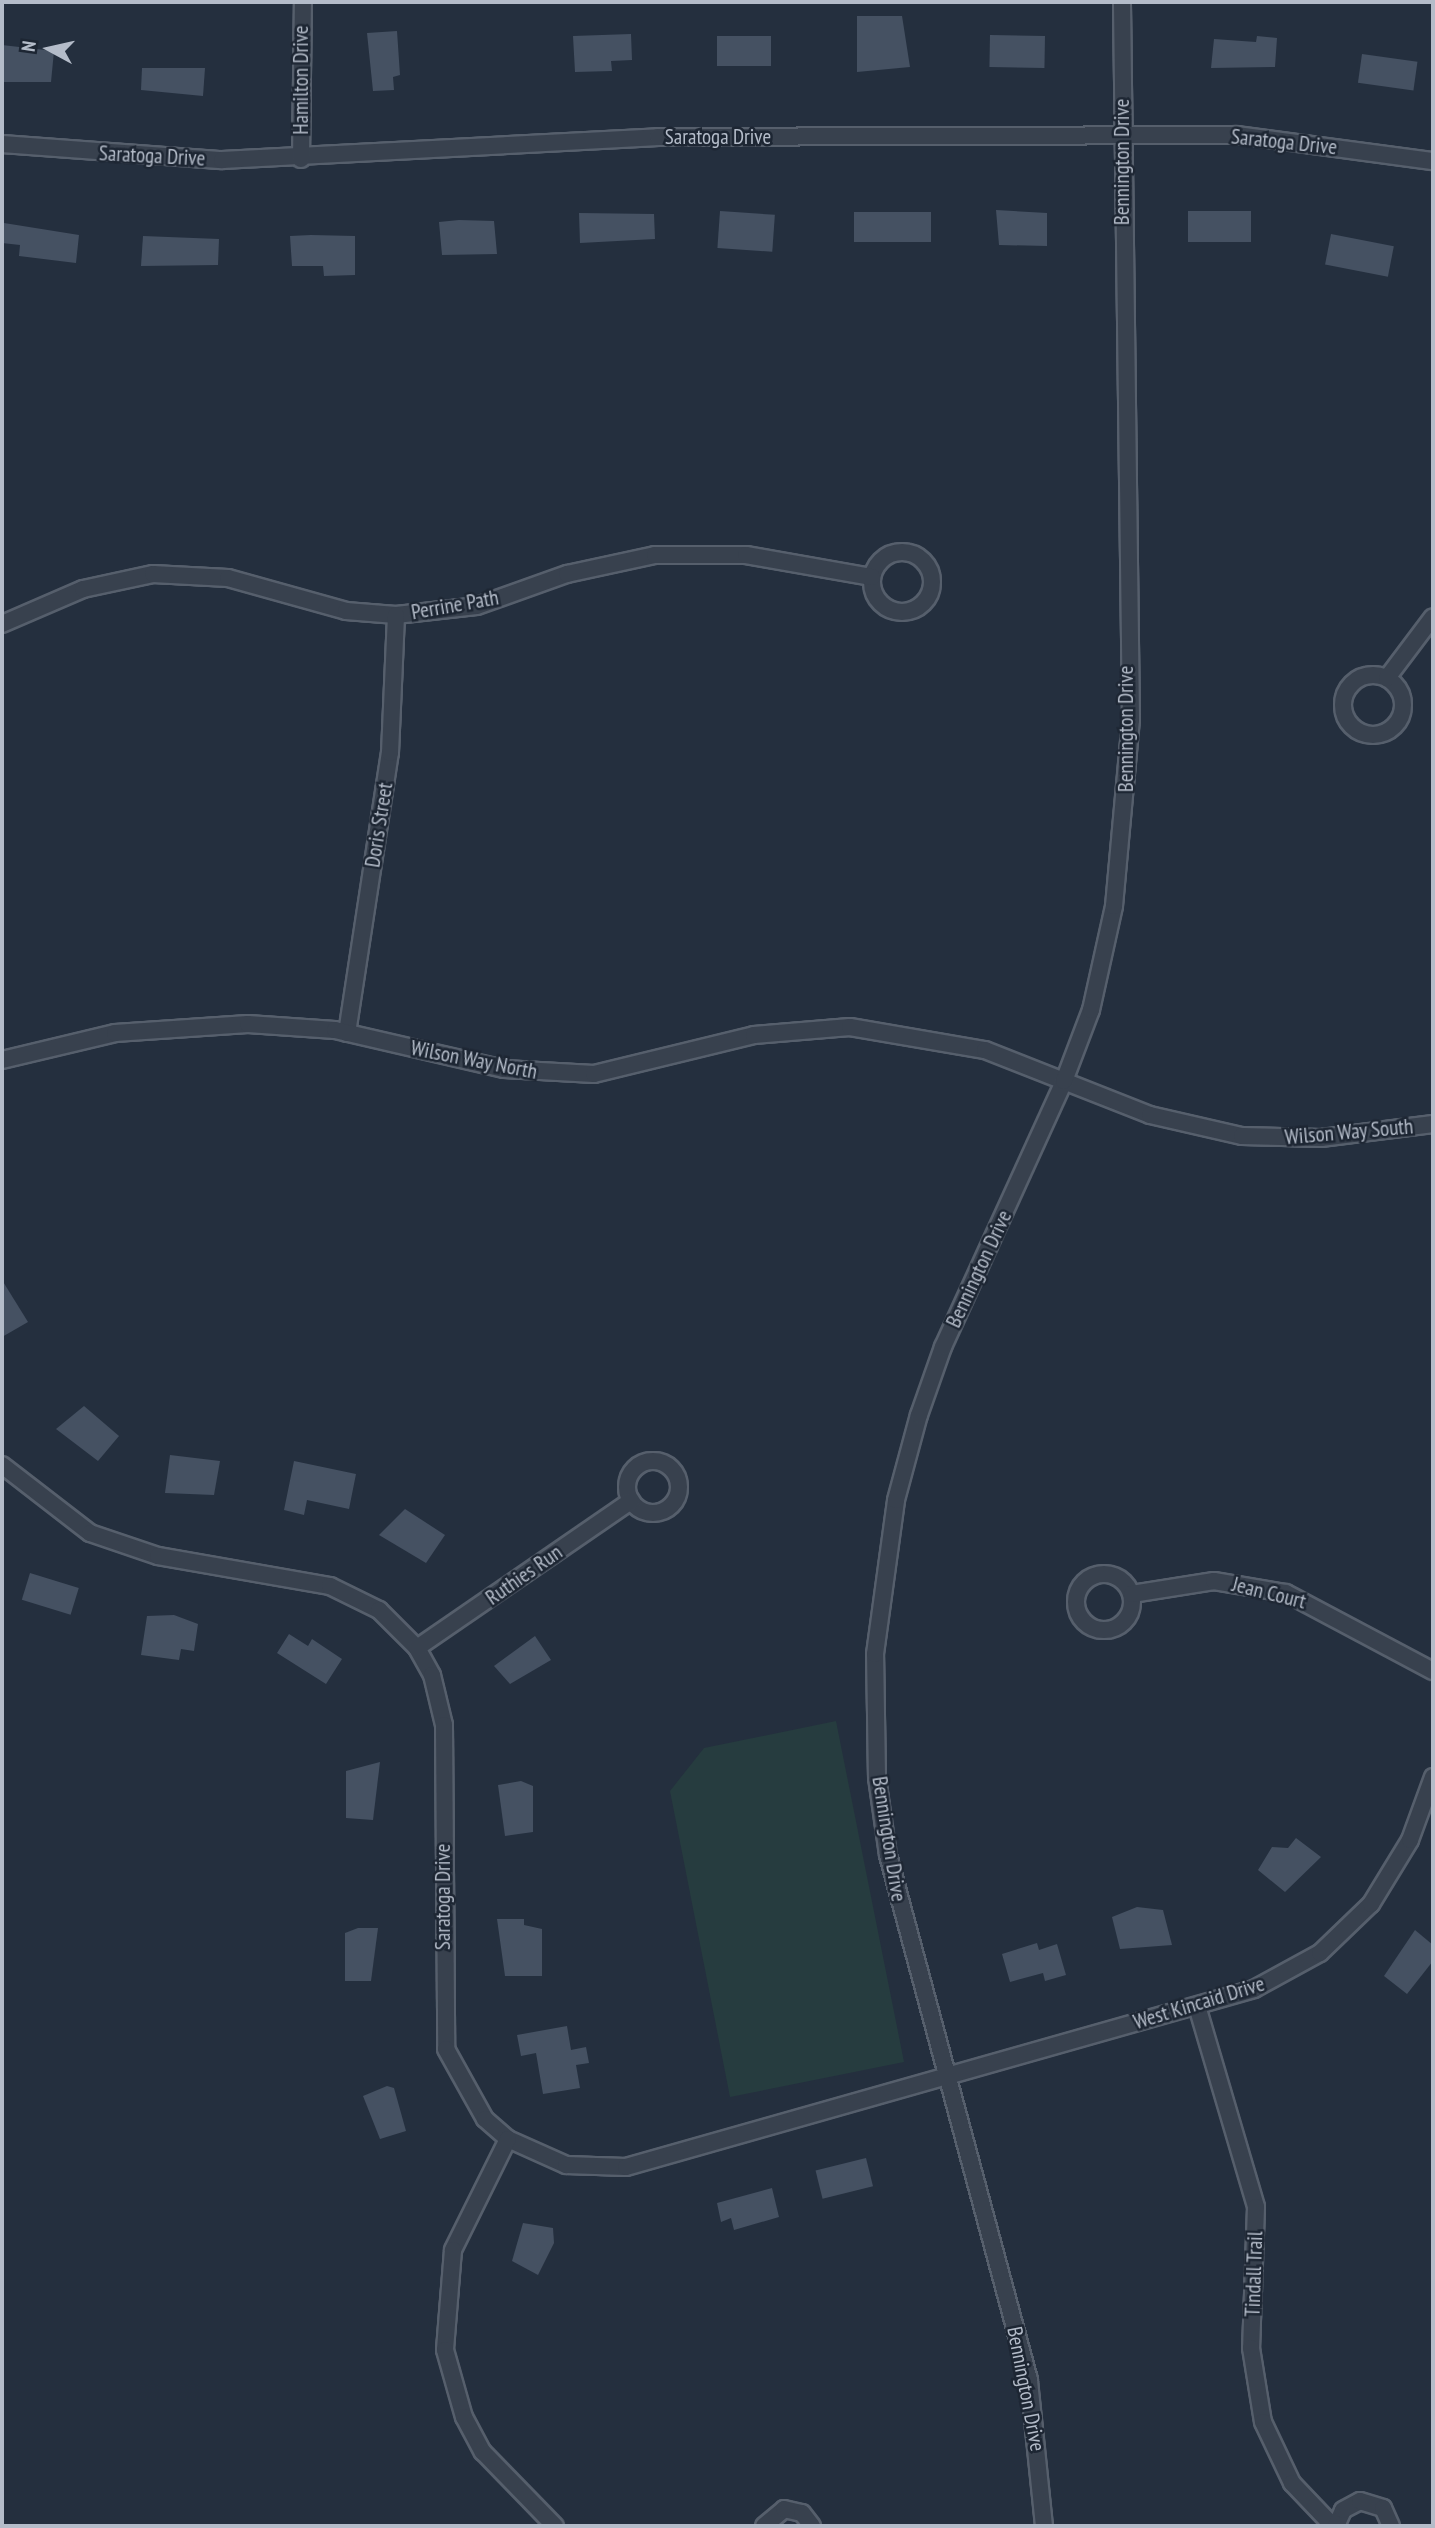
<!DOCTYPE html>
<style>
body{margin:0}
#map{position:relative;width:1435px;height:2528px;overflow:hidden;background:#242f3e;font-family:"PT Sans Narrow",sans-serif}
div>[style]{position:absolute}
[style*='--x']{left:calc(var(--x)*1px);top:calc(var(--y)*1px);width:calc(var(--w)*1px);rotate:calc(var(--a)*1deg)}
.green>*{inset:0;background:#263c3f}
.building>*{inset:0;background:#455162;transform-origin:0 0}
.roads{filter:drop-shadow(2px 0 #565f6c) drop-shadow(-2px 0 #565f6c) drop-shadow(0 2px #565f6c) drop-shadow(0 -2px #565f6c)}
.street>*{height:16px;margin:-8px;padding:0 8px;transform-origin:8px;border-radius:8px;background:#38414e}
.street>.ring{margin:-8px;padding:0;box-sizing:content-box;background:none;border:16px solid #38414e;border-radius:50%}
span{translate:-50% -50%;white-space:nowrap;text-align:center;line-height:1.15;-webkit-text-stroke:5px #1d2633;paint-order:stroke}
.street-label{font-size:21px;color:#b4bcc9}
.frame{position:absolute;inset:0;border:4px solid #b4bcc9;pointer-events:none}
.north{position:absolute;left:14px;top:14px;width:70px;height:70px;-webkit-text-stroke:5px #1d2633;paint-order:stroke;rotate:278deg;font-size:19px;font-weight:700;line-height:28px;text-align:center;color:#b4bcc9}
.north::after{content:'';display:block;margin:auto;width:24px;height:32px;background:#b4bcc9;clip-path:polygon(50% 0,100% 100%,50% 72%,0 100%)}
</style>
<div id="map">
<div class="green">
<i style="clip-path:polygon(836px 1721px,904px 2062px,730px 2097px,670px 1791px,704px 1748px)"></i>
</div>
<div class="building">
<i style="clip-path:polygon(857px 16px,902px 16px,910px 67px,857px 72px)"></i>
<i style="clip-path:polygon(397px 31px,400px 75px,393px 77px,394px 90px,373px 91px,367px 33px)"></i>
<i style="clip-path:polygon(631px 34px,632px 60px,611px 61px,612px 71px,575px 72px,573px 36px)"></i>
<i style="left:990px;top:35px;width:55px;height:32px;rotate:1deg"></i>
<i style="left:771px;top:36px;width:30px;height:54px;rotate:90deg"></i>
<i style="clip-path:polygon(1257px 36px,1277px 38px,1275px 67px,1211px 68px,1214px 39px,1256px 42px)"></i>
<i style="clip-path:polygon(2px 45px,54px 51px,51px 82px,2px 82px)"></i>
<i style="left:1362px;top:54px;width:56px;height:29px;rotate:8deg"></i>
<i style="clip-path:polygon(142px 68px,205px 68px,203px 96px,141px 90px)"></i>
<i style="clip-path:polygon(996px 210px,1047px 213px,1047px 246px,999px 245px)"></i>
<i style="left:720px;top:211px;width:55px;height:37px;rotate:4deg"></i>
<i style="left:1251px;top:211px;width:31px;height:63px;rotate:90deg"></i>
<i style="left:854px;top:212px;width:77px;height:30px"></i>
<i style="clip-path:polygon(579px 213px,654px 214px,655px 239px,580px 243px)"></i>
<i style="clip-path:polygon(459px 220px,494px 221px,497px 254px,442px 255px,439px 222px)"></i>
<i style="clip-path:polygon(4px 223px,79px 235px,76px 263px,19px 256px,20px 245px,2px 243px)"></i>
<i style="left:1331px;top:234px;width:64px;height:31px;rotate:11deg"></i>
<i style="clip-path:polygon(311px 235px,355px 236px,355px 275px,324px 276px,323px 266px,292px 266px,290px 236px)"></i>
<i style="clip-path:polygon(143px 236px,219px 239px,218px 265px,141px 266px)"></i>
<i style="clip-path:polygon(2px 1280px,28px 1322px,2px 1337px)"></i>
<i style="clip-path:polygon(84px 1406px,119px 1436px,98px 1461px,56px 1429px)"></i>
<i style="clip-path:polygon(170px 1455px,220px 1461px,214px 1495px,165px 1493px)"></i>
<i style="clip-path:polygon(294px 1461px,356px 1474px,349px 1509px,307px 1500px,304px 1515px,284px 1510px)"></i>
<i style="clip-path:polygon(405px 1509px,445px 1535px,426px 1563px,379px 1535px)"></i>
<i style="left:30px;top:1573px;width:51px;height:28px;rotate:17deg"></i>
<i style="clip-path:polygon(174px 1615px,198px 1624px,194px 1651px,181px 1649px,179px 1660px,141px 1655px,147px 1616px)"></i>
<i style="clip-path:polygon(289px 1634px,308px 1646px,312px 1639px,342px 1659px,326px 1684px,277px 1653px)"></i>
<i style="clip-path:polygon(535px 1636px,551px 1660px,510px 1684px,494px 1666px)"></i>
<i style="clip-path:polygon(380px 1762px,373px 1820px,346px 1818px,346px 1771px)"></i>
<i style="clip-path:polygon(521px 1781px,533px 1786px,533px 1832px,505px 1836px,498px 1785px)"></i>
<i style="clip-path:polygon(1296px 1838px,1321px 1857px,1285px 1892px,1258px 1870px,1272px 1847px,1288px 1848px)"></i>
<i style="clip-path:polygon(1137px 1907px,1163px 1910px,1172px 1945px,1120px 1949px,1112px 1917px)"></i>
<i style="clip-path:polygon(497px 1919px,524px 1919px,524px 1925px,542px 1929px,542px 1976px,505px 1976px)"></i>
<i style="clip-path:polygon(358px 1928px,378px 1928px,371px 1981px,345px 1981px,345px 1933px)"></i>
<i style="clip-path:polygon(1415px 1930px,1433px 1945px,1433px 1961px,1407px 1994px,1384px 1976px)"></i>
<i style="clip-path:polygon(1037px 1943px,1039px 1950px,1057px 1944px,1066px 1975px,1045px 1981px,1043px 1973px,1010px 1982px,1002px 1954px)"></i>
<i style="clip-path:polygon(567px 2026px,571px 2050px,586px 2047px,589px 2063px,576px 2065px,580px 2088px,543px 2094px,536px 2053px,521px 2056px,517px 2035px)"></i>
<i style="clip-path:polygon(387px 2086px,394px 2088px,406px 2131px,380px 2139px,363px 2096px)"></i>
<i style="left:866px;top:2158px;width:29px;height:52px;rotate:76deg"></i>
<i style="clip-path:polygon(772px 2188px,779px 2217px,734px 2230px,731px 2218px,721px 2222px,717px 2203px)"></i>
<i style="clip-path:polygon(523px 2223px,553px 2228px,554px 2243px,538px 2275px,512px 2261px)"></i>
</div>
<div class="roads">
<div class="street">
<i style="--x:2;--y:144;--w:221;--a:4.2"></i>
<i style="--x:222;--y:160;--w:437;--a:-3"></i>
<i style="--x:658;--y:137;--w:579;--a:-0.2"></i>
<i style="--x:1237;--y:135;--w:198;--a:7.6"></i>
<i style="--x:301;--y:159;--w:157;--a:-89.3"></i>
<i class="ring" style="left:872px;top:552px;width:44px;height:44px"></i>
<i style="--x:2;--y:624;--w:88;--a:-23.4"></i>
<i style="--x:83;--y:589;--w:72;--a:-12.1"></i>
<i style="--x:153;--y:574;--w:75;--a:3.1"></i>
<i style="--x:228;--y:578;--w:123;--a:15.6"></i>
<i style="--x:346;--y:611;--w:50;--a:4.6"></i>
<i style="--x:396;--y:615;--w:81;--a:-6.3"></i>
<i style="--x:477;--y:606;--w:96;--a:-19.6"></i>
<i style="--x:567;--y:574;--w:90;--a:-12.2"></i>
<i style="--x:655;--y:555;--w:91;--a:0"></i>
<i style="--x:746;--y:555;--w:128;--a:9.9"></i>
<i class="ring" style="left:1343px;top:675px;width:44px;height:44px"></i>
<i style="--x:1387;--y:678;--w:76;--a:-53"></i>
<i style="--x:347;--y:1033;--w:283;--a:-81.3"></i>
<i style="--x:390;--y:753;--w:138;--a:-87.5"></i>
<i style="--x:2;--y:1060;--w:116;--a:-13.4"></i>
<i style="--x:115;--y:1033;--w:133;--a:-3.9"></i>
<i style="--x:248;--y:1024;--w:87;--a:3.9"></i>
<i style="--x:335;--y:1030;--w:173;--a:13"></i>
<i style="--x:504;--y:1069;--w:90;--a:3.2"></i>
<i style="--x:594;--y:1074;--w:165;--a:-13.7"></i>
<i style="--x:754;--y:1035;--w:96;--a:-4.8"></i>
<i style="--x:850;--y:1027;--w:137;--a:9.7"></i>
<i style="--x:985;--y:1050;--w:177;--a:21.5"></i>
<i style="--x:1150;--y:1115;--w:94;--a:12.9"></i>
<i style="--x:1242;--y:1136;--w:79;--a:1.5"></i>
<i style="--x:1321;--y:1138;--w:113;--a:-7.1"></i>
<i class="ring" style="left:627px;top:1461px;width:36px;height:36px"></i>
<i style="--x:2;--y:1465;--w:111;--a:37.7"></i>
<i style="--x:90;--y:1533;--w:72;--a:18.7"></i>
<i style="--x:158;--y:1556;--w:175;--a:9.9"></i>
<i style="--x:330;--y:1586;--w:55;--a:26.1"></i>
<i style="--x:379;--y:1610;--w:54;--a:45"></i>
<i style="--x:417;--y:1648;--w:31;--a:61"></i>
<i style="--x:432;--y:1675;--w:51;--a:76.5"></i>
<i style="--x:444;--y:1725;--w:324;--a:89.6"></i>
<i style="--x:446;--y:2049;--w:80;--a:60.9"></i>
<i style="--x:485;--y:2119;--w:30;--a:41"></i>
<i style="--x:508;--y:2139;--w:64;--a:24.1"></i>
<i style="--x:566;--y:2165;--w:60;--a:1.9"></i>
<i style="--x:626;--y:2167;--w:653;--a:-15.82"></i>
<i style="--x:1254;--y:1989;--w:75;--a:-28.6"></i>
<i style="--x:1320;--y:1953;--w:71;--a:-43.9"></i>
<i style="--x:1371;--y:1904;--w:75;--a:-58.6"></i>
<i style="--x:1410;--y:1840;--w:67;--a:-69.9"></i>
<i class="ring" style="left:1076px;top:1574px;width:40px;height:40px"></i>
<i style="--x:1132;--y:1594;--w:83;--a:-9"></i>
<i style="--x:1214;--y:1581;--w:73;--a:9.5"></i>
<i style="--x:1286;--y:1593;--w:166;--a:28"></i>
<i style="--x:417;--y:1648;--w:260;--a:-34.5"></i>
<i style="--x:1197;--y:2006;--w:209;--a:73.6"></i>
<i style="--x:1256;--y:2207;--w:141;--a:92"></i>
<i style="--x:1251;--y:2348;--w:75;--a:80.8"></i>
<i style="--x:1263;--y:2422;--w:68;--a:64.6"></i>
<i style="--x:1292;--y:2483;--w:59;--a:46.4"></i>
<i style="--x:508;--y:2139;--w:124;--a:116.4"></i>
<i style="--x:453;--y:2250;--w:100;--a:94.6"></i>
<i style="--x:445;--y:2350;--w:70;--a:74.2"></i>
<i style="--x:464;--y:2417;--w:40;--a:62"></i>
<i style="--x:483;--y:2452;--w:103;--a:45.8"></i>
<i style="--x:764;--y:2526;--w:26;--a:-40"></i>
<i style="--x:784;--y:2509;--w:18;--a:13"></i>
<i style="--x:802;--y:2513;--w:16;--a:52"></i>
<i style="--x:1044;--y:2526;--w:147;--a:-95.9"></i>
<i style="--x:1029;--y:2380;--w:544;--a:-105.03"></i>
<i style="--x:888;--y:1855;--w:78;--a:-98.1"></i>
<i style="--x:877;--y:1778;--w:124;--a:-90.9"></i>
<i style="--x:875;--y:1654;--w:155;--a:-82.2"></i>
<i style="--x:896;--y:1500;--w:88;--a:-74.9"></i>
<i style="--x:919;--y:1415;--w:72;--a:-70.6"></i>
<i style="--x:943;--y:1347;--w:292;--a:-65.5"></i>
<i style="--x:1064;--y:1081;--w:76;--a:-69.2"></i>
<i style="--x:1091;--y:1010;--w:107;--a:-77.5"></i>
<i style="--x:1114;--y:906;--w:187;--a:-84.8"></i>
<i style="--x:1131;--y:720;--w:718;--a:-90.72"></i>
<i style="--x:1336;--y:2526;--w:17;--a:-66"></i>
<i style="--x:1343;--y:2510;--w:19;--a:-28"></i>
<i style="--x:1360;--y:2501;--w:24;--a:17"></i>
<i style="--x:1383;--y:2508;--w:20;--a:66"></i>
</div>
</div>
<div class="street-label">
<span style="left:301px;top:80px;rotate:-90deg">Hamilton Drive</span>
<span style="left:718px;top:137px">Saratoga Drive</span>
<span style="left:1284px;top:142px;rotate:6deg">Saratoga Drive</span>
<span style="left:152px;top:156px;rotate:3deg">Saratoga Drive</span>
<span style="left:1122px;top:162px;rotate:-90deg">Bennington Drive</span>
<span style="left:455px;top:605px;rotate:-10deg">Perrine Path</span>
<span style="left:1126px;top:729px;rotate:-90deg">Bennington Drive</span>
<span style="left:379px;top:825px;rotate:-81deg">Doris Street</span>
<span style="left:474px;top:1060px;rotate:11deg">Wilson Way North</span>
<span style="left:1349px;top:1132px;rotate:-5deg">Wilson Way South</span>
<span style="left:979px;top:1269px;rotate:-65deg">Bennington Drive</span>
<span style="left:524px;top:1575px;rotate:-35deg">Ruthies Run</span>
<span style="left:1269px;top:1593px;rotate:14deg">Jean Court</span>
<span style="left:889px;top:1839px;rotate:81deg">Bennington Drive</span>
<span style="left:443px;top:1897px;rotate:-90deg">Saratoga Drive</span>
<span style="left:1199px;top:2003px;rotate:-17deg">West Kincaid Drive</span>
<span style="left:1254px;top:2274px;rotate:-88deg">Tindall Trail</span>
<span style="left:1026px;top:2389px;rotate:79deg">Bennington Drive</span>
</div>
<div class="frame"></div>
<div class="north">N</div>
</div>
